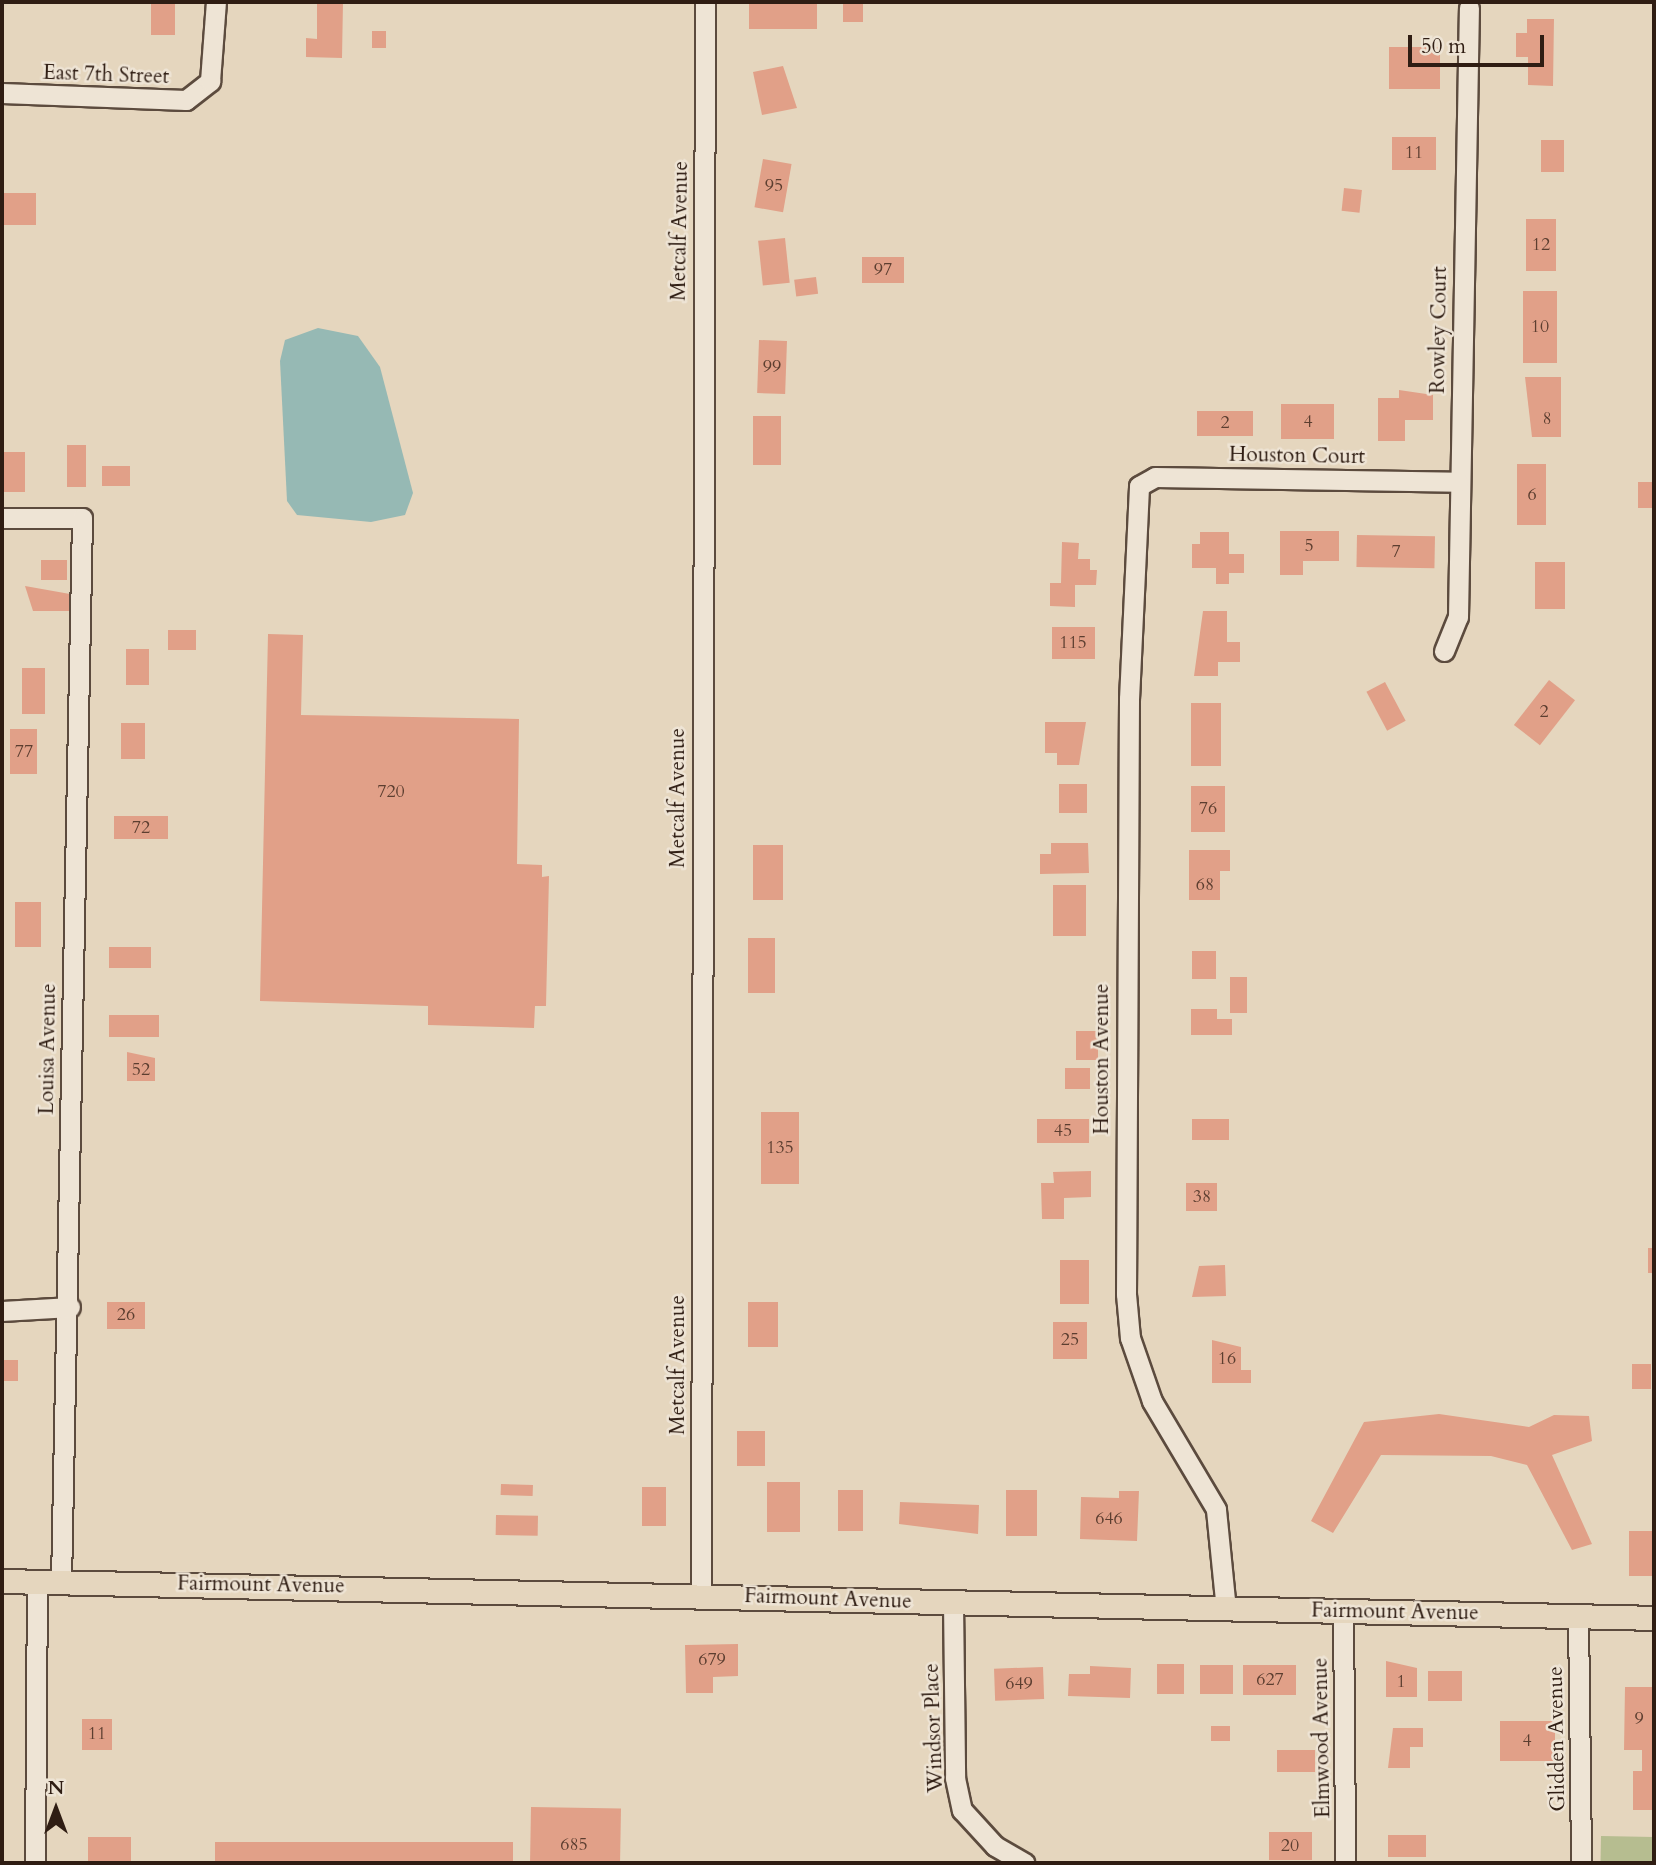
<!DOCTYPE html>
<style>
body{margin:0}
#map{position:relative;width:1656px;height:1865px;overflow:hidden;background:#e5d6be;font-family:Cardo,serif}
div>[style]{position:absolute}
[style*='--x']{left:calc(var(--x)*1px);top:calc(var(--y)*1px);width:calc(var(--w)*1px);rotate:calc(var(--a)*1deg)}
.green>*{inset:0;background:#b6bd90;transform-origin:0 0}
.water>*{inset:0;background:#96b9b4}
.building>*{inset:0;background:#e1a088;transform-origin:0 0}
.roads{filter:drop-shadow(2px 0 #5c4b3e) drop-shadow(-2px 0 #5c4b3e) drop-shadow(0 2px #5c4b3e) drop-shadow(0 -2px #5c4b3e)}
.minor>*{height:19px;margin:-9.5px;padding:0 9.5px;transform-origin:9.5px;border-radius:9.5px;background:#eee4d5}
.major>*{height:23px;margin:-11.5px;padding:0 11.5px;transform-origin:11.5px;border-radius:11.5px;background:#e5d6be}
span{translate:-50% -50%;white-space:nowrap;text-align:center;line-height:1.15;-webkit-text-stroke:5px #eee4d5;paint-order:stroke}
.number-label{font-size:18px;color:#5c3e30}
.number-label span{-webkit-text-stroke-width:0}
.street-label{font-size:21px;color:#2f1d13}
.frame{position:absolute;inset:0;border:4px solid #2f1d13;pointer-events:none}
.north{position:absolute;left:21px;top:1774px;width:70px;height:70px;-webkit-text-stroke:5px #eee4d5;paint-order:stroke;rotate:0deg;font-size:19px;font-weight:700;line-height:28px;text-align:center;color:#2f1d13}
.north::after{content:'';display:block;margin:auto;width:24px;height:32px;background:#2f1d13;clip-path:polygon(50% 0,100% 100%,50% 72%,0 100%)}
.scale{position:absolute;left:1408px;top:35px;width:136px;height:32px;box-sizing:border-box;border:4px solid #2f1d13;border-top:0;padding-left:9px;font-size:21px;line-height:24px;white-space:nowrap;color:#2f1d13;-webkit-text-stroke:5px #eee4d5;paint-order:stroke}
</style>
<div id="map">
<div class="green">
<i style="left:1601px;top:1836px;width:53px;height:27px;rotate:1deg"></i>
</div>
<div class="water">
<i style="clip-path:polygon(318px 328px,358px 336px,380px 367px,413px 493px,405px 515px,371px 522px,297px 515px,287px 501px,280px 361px,285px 340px)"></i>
</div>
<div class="building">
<i style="left:151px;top:2px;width:24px;height:33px"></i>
<i style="clip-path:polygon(317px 2px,343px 2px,342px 58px,306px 57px,306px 38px,317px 39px)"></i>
<i style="left:749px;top:2px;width:68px;height:27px"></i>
<i style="left:843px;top:2px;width:20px;height:20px"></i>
<i style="clip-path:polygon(1527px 19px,1554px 19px,1553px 86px,1528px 85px,1528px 57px,1516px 57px,1516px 33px,1527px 33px)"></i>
<i style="left:372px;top:31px;width:14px;height:17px"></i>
<i style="left:1389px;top:47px;width:51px;height:42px"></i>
<i style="clip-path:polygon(783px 66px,797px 108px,762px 115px,753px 72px)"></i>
<i style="left:1392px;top:137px;width:44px;height:33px"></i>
<i style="left:1541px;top:140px;width:23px;height:32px"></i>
<i style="left:763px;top:159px;width:29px;height:49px;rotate:10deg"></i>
<i style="left:1344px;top:188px;width:18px;height:23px;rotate:6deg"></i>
<i style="left:2px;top:193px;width:34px;height:32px"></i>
<i style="left:1526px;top:219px;width:30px;height:52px"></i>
<i style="left:785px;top:238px;width:45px;height:27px;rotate:84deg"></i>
<i style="left:862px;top:257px;width:42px;height:26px"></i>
<i style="left:816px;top:277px;width:17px;height:22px;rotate:83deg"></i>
<i style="left:1523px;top:291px;width:34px;height:72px"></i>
<i style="left:759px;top:340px;width:28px;height:53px;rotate:2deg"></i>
<i style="clip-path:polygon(1525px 377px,1561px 377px,1561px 437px,1532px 437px)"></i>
<i style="clip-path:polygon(1399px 390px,1433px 395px,1433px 420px,1405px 420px,1405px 441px,1378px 441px,1378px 398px,1399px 398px)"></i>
<i style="left:1281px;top:404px;width:53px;height:35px"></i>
<i style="left:1197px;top:411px;width:56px;height:25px"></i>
<i style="left:753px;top:416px;width:28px;height:49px"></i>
<i style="left:67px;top:445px;width:19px;height:42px"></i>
<i style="left:2px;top:452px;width:23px;height:40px"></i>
<i style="left:1517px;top:464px;width:29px;height:61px"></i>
<i style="left:102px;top:466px;width:28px;height:20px"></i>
<i style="left:1638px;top:482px;width:16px;height:26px"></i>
<i style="clip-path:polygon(1280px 531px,1339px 531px,1339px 561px,1303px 561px,1303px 575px,1280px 575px)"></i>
<i style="clip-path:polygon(1200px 532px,1229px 532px,1229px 554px,1244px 554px,1244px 573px,1229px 573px,1229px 584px,1216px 584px,1216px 568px,1192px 568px,1192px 544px,1200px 544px)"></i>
<i style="left:1357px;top:535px;width:78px;height:32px;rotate:1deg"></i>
<i style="clip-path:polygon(1062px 542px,1079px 543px,1078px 559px,1090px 559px,1090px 570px,1097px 570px,1096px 585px,1075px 585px,1075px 607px,1050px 606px,1050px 583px,1061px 583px)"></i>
<i style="left:41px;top:560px;width:26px;height:20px"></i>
<i style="left:1535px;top:562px;width:30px;height:47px"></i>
<i style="clip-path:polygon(25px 586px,70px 594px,70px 611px,33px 611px)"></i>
<i style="clip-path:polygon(1203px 611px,1227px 611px,1227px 642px,1240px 642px,1240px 662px,1218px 662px,1218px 676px,1194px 676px)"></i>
<i style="left:1052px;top:627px;width:43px;height:32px"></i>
<i style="left:168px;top:630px;width:28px;height:20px"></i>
<i style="clip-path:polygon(268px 634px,303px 635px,301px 715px,519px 719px,517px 864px,542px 865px,542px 877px,549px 876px,546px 1006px,535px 1006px,534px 1028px,428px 1025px,428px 1006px,260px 1001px)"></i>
<i style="left:126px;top:649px;width:23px;height:36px"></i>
<i style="left:22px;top:668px;width:23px;height:46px"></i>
<i style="left:1549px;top:680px;width:33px;height:57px;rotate:38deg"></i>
<i style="left:1385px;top:682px;width:44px;height:21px;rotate:62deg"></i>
<i style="left:1191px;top:703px;width:30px;height:63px"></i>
<i style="clip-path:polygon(1045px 722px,1086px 722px,1079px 765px,1057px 765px,1057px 753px,1045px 753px)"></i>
<i style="left:121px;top:723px;width:24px;height:36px"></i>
<i style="left:10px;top:729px;width:27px;height:45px"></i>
<i style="left:1059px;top:784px;width:28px;height:29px"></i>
<i style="left:1191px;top:786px;width:34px;height:46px"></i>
<i style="left:114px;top:816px;width:54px;height:23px"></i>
<i style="clip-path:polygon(1051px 843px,1088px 843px,1089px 873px,1040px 874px,1040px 854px,1051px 854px)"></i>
<i style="left:753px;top:845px;width:30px;height:55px"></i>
<i style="clip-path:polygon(1189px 850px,1230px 850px,1230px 871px,1220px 871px,1220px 900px,1189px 900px)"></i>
<i style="left:1053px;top:885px;width:33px;height:51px"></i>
<i style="left:15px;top:902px;width:26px;height:45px"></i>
<i style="left:748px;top:938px;width:27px;height:55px"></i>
<i style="left:109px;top:947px;width:42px;height:21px"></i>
<i style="left:1192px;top:951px;width:24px;height:28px"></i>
<i style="left:1230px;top:977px;width:17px;height:36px"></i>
<i style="clip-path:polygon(1191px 1009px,1217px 1009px,1217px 1019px,1232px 1019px,1232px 1035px,1191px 1035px)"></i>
<i style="left:109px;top:1015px;width:50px;height:22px"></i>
<i style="left:1076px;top:1031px;width:22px;height:29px"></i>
<i style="clip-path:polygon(127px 1052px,155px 1058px,155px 1081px,127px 1081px)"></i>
<i style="left:1065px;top:1068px;width:25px;height:21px"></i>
<i style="left:761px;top:1112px;width:38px;height:72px"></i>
<i style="left:1037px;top:1119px;width:52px;height:24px"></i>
<i style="left:1192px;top:1119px;width:37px;height:21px"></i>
<i style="clip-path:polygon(1091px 1171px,1091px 1197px,1064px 1198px,1064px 1219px,1042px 1219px,1041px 1183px,1054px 1183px,1053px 1172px)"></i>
<i style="left:1186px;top:1183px;width:31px;height:28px"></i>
<i style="left:1648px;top:1248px;width:6px;height:25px"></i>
<i style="left:1060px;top:1260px;width:29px;height:44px"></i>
<i style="clip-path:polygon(1225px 1265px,1226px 1296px,1192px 1297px,1199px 1266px)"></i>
<i style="left:107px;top:1302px;width:38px;height:27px"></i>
<i style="left:748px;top:1302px;width:30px;height:45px"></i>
<i style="left:1053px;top:1322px;width:34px;height:37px"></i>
<i style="clip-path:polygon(1212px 1340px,1241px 1347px,1241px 1370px,1251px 1370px,1251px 1383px,1212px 1383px)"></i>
<i style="left:2px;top:1360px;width:16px;height:21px"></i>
<i style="left:1632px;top:1364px;width:19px;height:25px"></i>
<i style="clip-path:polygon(1439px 1414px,1529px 1427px,1554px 1415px,1589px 1416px,1592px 1441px,1552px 1455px,1592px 1544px,1572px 1550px,1527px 1465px,1491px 1456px,1381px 1455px,1333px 1533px,1311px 1521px,1364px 1422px)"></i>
<i style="left:737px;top:1431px;width:28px;height:35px"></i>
<i style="left:767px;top:1482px;width:33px;height:50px"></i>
<i style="left:501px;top:1484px;width:32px;height:11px;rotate:2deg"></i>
<i style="left:642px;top:1487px;width:24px;height:39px"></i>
<i style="left:838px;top:1490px;width:25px;height:41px"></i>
<i style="left:1006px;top:1490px;width:31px;height:46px"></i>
<i style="clip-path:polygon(1119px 1491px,1139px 1491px,1137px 1541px,1080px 1539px,1081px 1497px,1119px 1498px)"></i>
<i style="clip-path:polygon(900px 1502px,979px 1505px,978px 1534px,899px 1524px)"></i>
<i style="left:496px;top:1515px;width:42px;height:20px;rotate:1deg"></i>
<i style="left:1629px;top:1531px;width:25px;height:45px"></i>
<i style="clip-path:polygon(738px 1644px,738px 1676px,713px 1677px,713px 1693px,686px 1693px,685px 1645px)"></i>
<i style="clip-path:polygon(1386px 1661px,1417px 1668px,1417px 1697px,1386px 1697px)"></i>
<i style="left:1157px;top:1664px;width:27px;height:30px"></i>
<i style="left:1200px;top:1665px;width:33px;height:29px"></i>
<i style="left:1243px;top:1665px;width:53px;height:30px"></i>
<i style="clip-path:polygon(1090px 1666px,1131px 1668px,1130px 1698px,1068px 1696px,1069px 1674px,1090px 1674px)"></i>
<i style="left:1043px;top:1667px;width:32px;height:49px;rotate:88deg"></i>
<i style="left:1428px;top:1671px;width:34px;height:30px"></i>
<i style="clip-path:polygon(1625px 1687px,1654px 1687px,1654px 1810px,1633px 1810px,1633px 1771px,1642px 1771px,1642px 1750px,1624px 1750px)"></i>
<i style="left:82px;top:1719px;width:30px;height:31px"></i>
<i style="left:1500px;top:1721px;width:55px;height:40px"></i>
<i style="left:1230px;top:1726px;width:15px;height:19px;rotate:90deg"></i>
<i style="clip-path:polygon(1393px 1728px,1423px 1728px,1423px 1747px,1410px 1747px,1410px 1768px,1388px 1768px)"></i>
<i style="left:1277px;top:1750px;width:38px;height:22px"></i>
<i style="left:531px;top:1807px;width:90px;height:56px;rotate:1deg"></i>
<i style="left:1269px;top:1832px;width:43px;height:28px"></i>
<i style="left:1388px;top:1835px;width:38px;height:22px"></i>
<i style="left:88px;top:1837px;width:43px;height:26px"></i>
<i style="left:215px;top:1842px;width:298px;height:21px"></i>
</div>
<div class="roads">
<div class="minor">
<i style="--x:2;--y:93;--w:184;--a:2.2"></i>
<i style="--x:186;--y:100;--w:31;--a:-38"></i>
<i style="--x:210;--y:81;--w:79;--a:-85.7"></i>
<i style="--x:2;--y:518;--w:80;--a:0"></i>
<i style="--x:82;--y:518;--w:1063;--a:91.13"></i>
<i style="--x:1444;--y:651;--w:37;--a:-68"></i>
<i style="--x:1458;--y:617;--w:609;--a:-88.97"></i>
<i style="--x:2;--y:1311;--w:68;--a:-3.4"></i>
<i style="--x:701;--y:1595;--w:1593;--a:-89.86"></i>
<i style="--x:953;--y:1602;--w:176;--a:89.3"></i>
<i style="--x:955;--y:1778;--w:33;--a:78"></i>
<i style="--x:962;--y:1810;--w:49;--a:47.5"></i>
<i style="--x:995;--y:1846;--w:34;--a:30"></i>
<i style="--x:1226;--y:1610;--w:101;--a:-95.7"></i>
<i style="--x:1216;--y:1509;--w:126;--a:-120.7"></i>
<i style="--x:1152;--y:1401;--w:67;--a:-109.2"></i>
<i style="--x:1130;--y:1338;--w:44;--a:-95.2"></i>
<i style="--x:1126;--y:1294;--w:595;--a:-89.71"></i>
<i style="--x:1129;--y:699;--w:213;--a:-87.3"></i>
<i style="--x:1139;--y:486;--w:18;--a:-29"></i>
<i style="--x:1155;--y:477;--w:303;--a:0.9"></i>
<i style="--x:1343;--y:1611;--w:252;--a:89.5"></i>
<i style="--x:1578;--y:1614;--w:249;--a:89.3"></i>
<i style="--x:35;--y:1863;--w:280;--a:-89.6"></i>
</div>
<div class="major">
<i style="--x:2;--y:1581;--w:1652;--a:1.28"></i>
</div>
</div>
<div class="number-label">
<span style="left:1414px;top:153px">11</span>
<span style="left:774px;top:186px">95</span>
<span style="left:1541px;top:245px">12</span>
<span style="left:883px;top:270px">97</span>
<span style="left:1540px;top:327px">10</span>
<span style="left:772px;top:367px">99</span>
<span style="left:1547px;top:419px">8</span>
<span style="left:1308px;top:422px">4</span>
<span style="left:1225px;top:423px">2</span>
<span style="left:1532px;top:495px">6</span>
<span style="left:1309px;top:546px">5</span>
<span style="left:1396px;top:552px">7</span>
<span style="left:1073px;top:643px">115</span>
<span style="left:1544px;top:712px">2</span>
<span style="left:24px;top:752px">77</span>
<span style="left:391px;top:792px">720</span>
<span style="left:1208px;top:809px">76</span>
<span style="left:141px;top:828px">72</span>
<span style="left:1205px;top:885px">68</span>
<span style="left:141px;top:1070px">52</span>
<span style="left:1063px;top:1131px">45</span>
<span style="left:780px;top:1148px">135</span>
<span style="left:1202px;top:1197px">38</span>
<span style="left:126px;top:1315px">26</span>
<span style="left:1070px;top:1340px">25</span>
<span style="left:1227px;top:1359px">16</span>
<span style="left:1109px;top:1519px">646</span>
<span style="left:712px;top:1660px">679</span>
<span style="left:1270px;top:1680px">627</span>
<span style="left:1401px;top:1682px">1</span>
<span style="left:1019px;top:1684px">649</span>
<span style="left:1639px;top:1719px">9</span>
<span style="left:97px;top:1734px">11</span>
<span style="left:1527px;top:1741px">4</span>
<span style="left:574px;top:1845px">685</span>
<span style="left:1290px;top:1846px">20</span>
</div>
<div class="street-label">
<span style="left:106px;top:75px;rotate:2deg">East 7th Street</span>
<span style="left:680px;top:231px;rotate:-89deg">Metcalf Avenue</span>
<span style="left:1439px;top:330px;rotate:-89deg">Rowley Court</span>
<span style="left:1297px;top:456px;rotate:1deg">Houston Court</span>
<span style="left:678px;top:798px;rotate:-90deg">Metcalf Avenue</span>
<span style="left:48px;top:1049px;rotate:-89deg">Louisa Avenue</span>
<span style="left:1102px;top:1059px;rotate:-90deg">Houston Avenue</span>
<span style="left:678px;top:1365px;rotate:-90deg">Metcalf Avenue</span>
<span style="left:261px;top:1585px;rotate:1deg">Fairmount Avenue</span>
<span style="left:828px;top:1599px;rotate:2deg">Fairmount Avenue</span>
<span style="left:1395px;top:1612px;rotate:1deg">Fairmount Avenue</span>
<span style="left:934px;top:1728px;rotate:-92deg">Windsor Place</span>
<span style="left:1322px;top:1738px;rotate:-91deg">Elmwood Avenue</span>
<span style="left:1557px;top:1739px;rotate:-91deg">Glidden Avenue</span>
</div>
<div class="frame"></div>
<div class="north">N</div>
<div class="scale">50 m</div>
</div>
